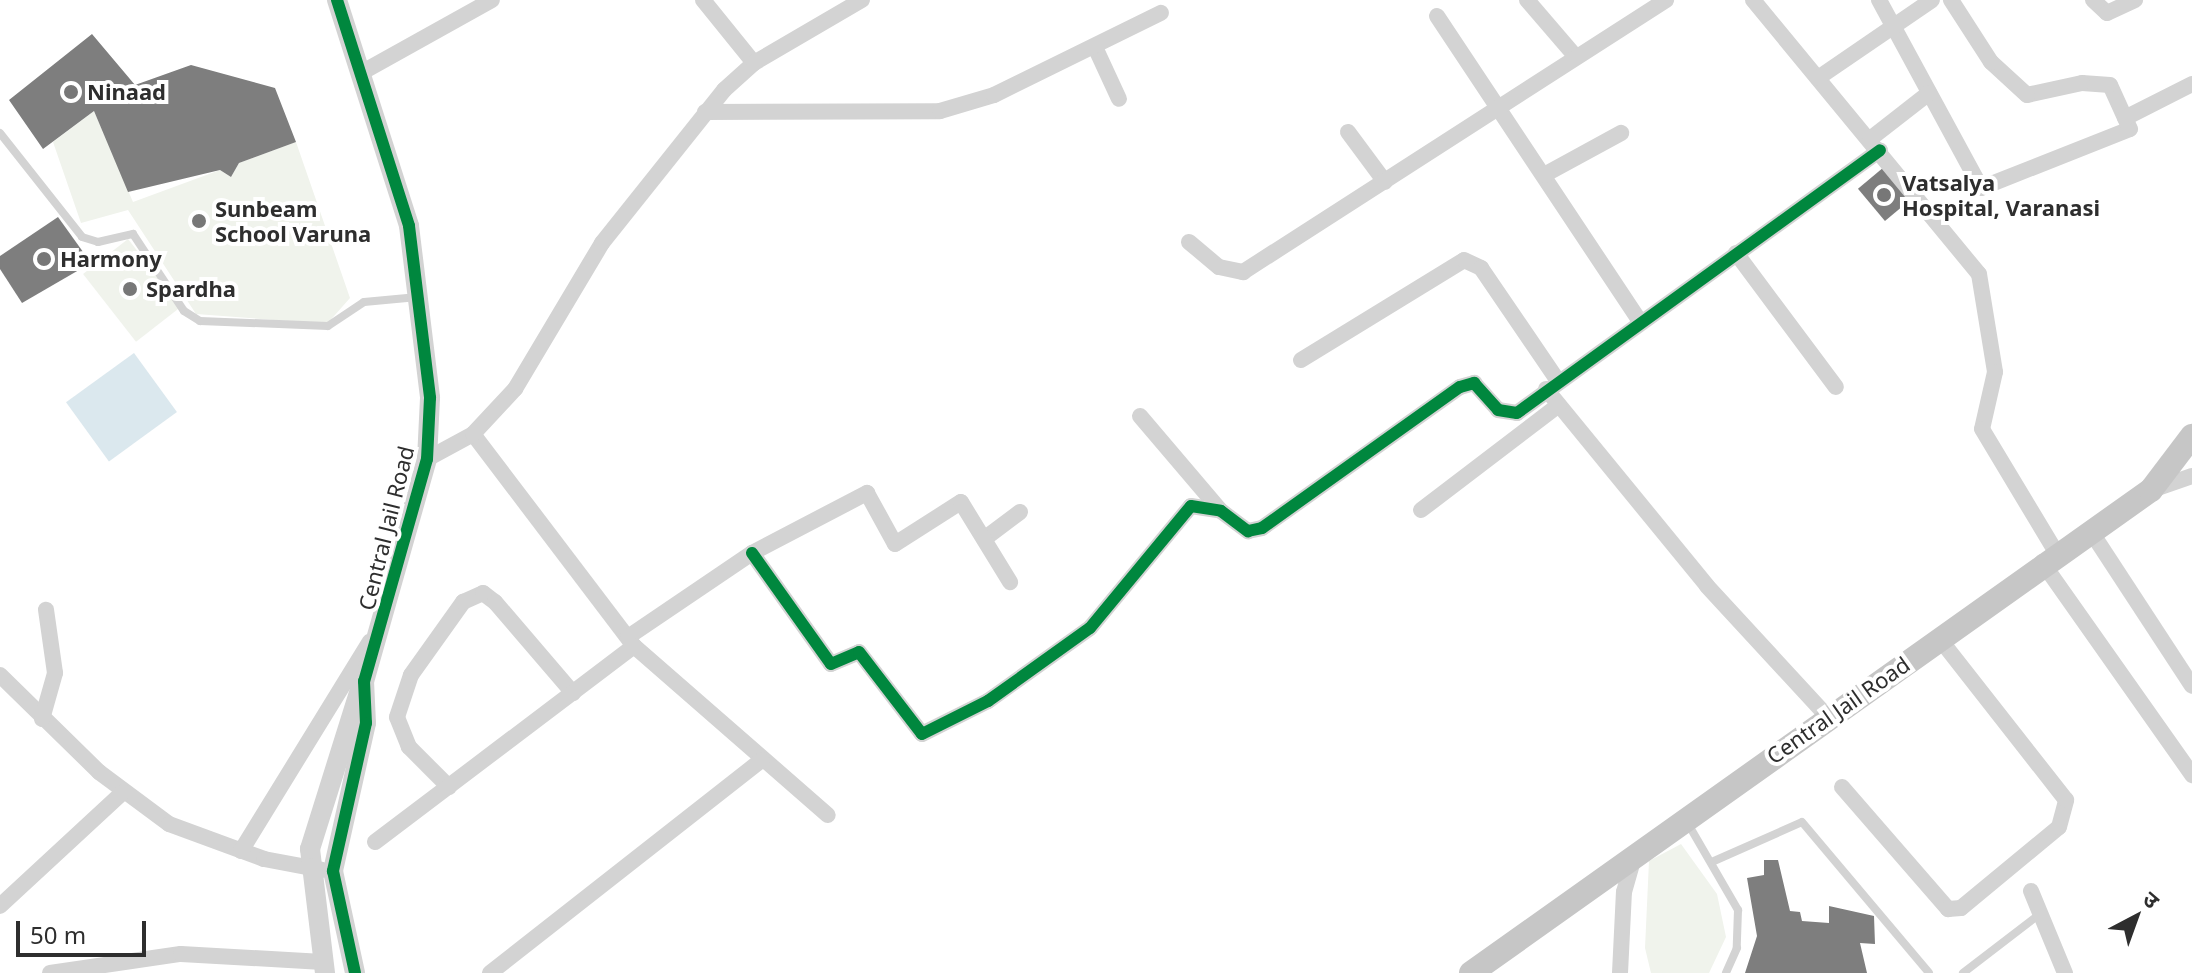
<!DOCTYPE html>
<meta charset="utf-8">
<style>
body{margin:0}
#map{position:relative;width:2192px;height:973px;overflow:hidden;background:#fff;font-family:"Noto Sans","Noto Sans Devanagari",sans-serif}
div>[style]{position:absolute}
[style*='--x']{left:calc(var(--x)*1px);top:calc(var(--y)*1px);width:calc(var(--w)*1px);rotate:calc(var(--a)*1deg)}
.green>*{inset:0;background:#f0f3ec;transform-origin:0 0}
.water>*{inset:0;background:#dbe8ee;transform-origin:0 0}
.building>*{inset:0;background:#7e7e7e;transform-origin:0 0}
.service>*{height:8px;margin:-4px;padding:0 4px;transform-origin:4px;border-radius:4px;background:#d3d3d3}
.minor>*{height:16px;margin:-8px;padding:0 8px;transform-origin:8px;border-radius:8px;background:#d3d3d3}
.tertiary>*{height:20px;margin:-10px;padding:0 10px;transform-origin:10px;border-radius:10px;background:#d3d3d3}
.primary>*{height:24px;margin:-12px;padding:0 12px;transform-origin:12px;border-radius:12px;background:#c6c6c6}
.cycleway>*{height:12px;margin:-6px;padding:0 6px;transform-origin:6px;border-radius:6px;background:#00873e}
.dots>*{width:22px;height:22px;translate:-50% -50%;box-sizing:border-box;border:4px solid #fff;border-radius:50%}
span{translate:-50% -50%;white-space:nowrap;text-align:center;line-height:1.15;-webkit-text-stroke:8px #fff;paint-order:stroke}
.poi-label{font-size:22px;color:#2e2e2e;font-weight:700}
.left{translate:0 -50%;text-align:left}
.street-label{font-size:22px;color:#2e2e2e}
.north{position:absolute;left:2096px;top:877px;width:80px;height:80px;-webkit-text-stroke:6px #fff;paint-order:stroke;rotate:41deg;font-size:22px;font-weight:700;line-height:32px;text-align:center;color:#2e2e2e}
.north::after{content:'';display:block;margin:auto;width:28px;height:36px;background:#2e2e2e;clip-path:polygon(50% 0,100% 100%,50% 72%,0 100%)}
.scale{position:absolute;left:16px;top:921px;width:130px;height:36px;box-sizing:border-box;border:4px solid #2e2e2e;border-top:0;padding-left:10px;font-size:24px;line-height:28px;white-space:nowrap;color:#2e2e2e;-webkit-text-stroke:6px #fff;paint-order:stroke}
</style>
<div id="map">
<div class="green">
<i style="clip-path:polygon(94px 111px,133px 202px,220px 170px,231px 177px,239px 163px,296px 142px,350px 298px,327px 324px,196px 314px,128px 210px,81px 223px,53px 142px)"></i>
<i style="left:128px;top:239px;width:86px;height:57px;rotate:52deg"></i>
<i style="clip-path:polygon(1681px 844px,1717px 894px,1726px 937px,1709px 973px,1651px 973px,1645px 948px,1649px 861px)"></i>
</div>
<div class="water">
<i style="left:134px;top:353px;width:73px;height:84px;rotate:54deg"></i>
</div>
<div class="building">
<i style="clip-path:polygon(92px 34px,135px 85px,191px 65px,275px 88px,296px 142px,239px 163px,231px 177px,220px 170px,128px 192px,94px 111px,43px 149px,9px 100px)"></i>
<i style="left:1884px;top:167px;width:42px;height:34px;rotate:50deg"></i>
<i style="clip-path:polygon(58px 217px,91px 263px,22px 303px,0 269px,0 256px)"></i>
<i style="clip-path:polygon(1764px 860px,1778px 860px,1790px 911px,1800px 912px,1802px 921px,1829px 923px,1829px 906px,1874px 916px,1875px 944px,1860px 943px,1867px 973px,1745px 973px,1757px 936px,1747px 878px,1764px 875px)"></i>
</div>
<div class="service">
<i style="--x:0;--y:133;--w:132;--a:51.7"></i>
<i style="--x:82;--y:237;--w:17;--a:17"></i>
<i style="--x:98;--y:242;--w:36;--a:-13"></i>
<i style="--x:133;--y:234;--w:92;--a:56.5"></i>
<i style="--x:184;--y:311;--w:19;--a:32"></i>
<i style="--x:200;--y:321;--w:128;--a:2.2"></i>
<i style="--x:328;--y:326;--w:43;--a:-33.7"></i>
<i style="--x:364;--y:302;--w:54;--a:-5.3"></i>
<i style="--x:1687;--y:822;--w:102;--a:59.9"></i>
<i style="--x:1738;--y:910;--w:38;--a:92"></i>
<i style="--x:1737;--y:948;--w:27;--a:114"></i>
<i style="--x:1714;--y:861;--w:96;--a:-23.9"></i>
<i style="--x:1802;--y:822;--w:197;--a:49.9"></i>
<i style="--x:1963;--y:973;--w:97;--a:-37.5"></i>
</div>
<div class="minor">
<i style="--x:703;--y:0;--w:81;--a:51"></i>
<i style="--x:1527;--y:0;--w:75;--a:49.3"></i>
<i style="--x:1753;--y:0;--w:355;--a:50.5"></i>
<i style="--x:1979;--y:274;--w:99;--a:80.7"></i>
<i style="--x:1995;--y:372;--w:58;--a:102.8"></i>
<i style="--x:1982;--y:429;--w:144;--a:59"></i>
<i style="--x:1879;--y:0;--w:214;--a:61.5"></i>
<i style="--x:1981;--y:188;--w:160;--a:-21.6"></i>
<i style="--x:2130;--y:129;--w:48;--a:-114.4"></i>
<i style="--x:2110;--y:85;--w:28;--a:-176"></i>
<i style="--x:2082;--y:83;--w:56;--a:167.7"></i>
<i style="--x:2027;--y:95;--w:49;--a:-137.5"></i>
<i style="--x:1991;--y:62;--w:74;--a:-122.8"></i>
<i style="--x:2093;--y:0;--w:19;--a:43"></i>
<i style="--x:2107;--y:13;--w:31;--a:-25"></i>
<i style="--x:1437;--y:16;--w:367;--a:56.4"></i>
<i style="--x:1095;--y:47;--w:57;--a:65.2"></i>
<i style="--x:359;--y:74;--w:152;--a:-29.1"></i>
<i style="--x:1818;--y:78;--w:138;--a:-34.4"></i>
<i style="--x:705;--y:112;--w:235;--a:-0.2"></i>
<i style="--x:940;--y:111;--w:56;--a:-16.5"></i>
<i style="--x:994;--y:95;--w:186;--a:-26.2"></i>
<i style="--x:2125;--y:118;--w:75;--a:-26.9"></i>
<i style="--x:1348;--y:132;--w:62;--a:53.5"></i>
<i style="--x:1870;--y:139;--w:75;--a:-37.9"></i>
<i style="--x:1544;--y:175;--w:88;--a:-28.6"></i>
<i style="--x:1189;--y:242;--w:39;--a:40"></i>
<i style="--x:1219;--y:267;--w:25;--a:12"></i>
<i style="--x:1243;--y:272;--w:503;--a:-32.74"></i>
<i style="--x:1736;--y:253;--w:167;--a:53.3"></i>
<i style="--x:1301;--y:360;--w:191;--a:-31.5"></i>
<i style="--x:1464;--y:260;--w:19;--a:25"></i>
<i style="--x:1481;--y:268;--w:137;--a:55.7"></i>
<i style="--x:1546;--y:389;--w:254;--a:50.7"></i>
<i style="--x:1707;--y:586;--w:178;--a:47.3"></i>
<i style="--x:1140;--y:416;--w:123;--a:49.6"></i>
<i style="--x:473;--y:434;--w:266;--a:52.8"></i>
<i style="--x:634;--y:646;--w:257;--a:41.1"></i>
<i style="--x:427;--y:459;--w:52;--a:-28.5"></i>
<i style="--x:473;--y:434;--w:62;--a:-47"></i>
<i style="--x:515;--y:389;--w:170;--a:-59.2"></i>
<i style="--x:602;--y:243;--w:196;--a:-51.4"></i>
<i style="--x:724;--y:90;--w:40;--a:-42"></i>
<i style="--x:754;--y:63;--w:125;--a:-30.3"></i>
<i style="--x:2152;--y:490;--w:42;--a:-19.3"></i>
<i style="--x:1421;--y:510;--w:173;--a:-37.3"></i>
<i style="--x:2090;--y:530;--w:186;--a:56.8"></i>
<i style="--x:984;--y:539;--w:45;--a:-36.9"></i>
<i style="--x:752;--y:553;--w:136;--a:54.6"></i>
<i style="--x:831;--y:664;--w:30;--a:-23"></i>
<i style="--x:859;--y:652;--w:103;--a:52.5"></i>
<i style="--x:922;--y:734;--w:74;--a:-26.6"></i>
<i style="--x:988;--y:701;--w:125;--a:-35.6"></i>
<i style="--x:1090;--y:628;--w:158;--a:-50.4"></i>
<i style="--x:1191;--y:506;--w:30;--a:9"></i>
<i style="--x:1221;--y:511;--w:34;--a:37"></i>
<i style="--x:1248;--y:531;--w:14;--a:-12"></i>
<i style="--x:1262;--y:528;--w:243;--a:-35.5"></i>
<i style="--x:1460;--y:387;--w:15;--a:-16"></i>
<i style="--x:1474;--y:383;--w:36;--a:48"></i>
<i style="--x:1498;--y:410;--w:19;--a:9"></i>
<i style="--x:1517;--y:413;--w:448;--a:-35.9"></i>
<i style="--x:2042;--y:562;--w:261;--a:54.8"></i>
<i style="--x:628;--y:637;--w:150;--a:-34.1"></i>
<i style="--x:752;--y:553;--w:130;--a:-27.6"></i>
<i style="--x:867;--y:493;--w:58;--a:61.2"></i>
<i style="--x:895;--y:544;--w:78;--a:-32.5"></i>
<i style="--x:961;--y:502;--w:94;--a:58.5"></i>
<i style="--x:0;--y:675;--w:139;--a:44.4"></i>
<i style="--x:99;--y:772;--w:87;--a:36.6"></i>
<i style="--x:169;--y:824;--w:101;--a:20.2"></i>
<i style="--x:264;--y:859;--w:59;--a:10.7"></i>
<i style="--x:42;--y:719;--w:48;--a:-74.2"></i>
<i style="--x:55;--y:673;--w:64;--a:-98.1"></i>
<i style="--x:449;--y:787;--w:57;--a:-135"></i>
<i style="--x:409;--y:747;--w:32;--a:-112"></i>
<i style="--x:397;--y:717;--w:44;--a:-71.6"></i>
<i style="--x:411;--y:675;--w:90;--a:-54.5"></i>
<i style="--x:463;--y:602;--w:22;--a:-24"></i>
<i style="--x:483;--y:593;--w:15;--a:37"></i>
<i style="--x:495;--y:602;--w:120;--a:49.4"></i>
<i style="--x:1842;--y:787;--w:162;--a:49"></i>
<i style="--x:1948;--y:909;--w:13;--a:-4"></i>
<i style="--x:1961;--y:908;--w:127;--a:-39.6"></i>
<i style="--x:2059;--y:827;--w:28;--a:-75"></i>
<i style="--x:2066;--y:800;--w:206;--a:-128.1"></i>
<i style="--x:375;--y:842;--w:325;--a:-37.1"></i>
<i style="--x:241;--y:851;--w:246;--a:-58.4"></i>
<i style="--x:2031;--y:891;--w:89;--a:67.5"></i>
<i style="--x:0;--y:906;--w:168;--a:-42.8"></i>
<i style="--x:50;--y:973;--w:132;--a:-8.3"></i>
<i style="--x:181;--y:954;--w:142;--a:3.2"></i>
<i style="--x:490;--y:973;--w:345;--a:-38.1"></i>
<i style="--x:1620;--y:973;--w:81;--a:-87.2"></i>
<i style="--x:1624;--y:892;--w:35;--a:-74"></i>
</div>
<div class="tertiary">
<i style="--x:337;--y:0;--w:237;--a:72.3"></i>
<i style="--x:409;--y:226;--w:173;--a:83"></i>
<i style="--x:430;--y:398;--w:61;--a:92.8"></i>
<i style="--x:427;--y:459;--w:231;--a:105.8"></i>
<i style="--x:364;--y:681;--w:42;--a:87.3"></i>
<i style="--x:366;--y:723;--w:152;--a:102.6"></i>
<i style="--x:333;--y:871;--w:104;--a:77.8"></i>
<i style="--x:325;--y:973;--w:125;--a:-96.9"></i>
<i style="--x:310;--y:849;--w:174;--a:-72.6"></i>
</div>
<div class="primary">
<i style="--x:1471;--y:973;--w:834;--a:-35.39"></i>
<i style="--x:2151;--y:490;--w:68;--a:-52.8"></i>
</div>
<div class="cycleway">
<i style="--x:337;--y:0;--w:237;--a:72.3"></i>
<i style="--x:409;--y:226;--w:173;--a:83"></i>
<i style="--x:430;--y:398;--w:61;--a:92.8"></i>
<i style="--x:427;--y:459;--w:231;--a:105.8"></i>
<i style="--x:364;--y:681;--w:42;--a:87.3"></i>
<i style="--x:366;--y:723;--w:152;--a:102.6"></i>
<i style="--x:333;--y:871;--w:104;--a:77.8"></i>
<i style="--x:752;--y:553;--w:136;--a:54.6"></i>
<i style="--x:831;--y:664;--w:30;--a:-23"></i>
<i style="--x:859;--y:652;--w:103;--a:52.5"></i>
<i style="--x:922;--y:734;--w:74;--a:-26.6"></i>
<i style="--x:988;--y:701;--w:125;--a:-35.6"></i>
<i style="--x:1090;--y:628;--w:158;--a:-50.4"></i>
<i style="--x:1191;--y:506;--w:30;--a:9"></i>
<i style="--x:1221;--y:511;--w:34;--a:37"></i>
<i style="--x:1248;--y:531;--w:14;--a:-12"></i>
<i style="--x:1262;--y:528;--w:243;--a:-35.5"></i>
<i style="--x:1460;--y:387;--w:15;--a:-16"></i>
<i style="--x:1474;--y:383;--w:36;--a:48"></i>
<i style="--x:1498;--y:410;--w:19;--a:9"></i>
<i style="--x:1517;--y:413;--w:448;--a:-35.9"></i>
</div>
<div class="dots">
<i style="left:71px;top:92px;background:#777"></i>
<i style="left:1884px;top:195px;background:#777"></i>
<i style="left:199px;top:221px;background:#777"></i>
<i style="left:44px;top:259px;background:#777"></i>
<i style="left:130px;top:289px;background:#777"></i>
</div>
<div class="poi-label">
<span class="left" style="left:87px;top:92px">Ninaad</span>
<span class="left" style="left:1902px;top:195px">Vatsalya<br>Hospital, Varanasi</span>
<span class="left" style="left:215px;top:221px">Sunbeam<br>School Varuna</span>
<span class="left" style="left:60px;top:259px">Harmony</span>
<span class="left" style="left:146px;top:289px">Spardha</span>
</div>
<div class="street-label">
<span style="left:386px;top:528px;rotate:-76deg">Central Jail Road</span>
<span style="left:1838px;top:710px;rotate:-35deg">Central Jail Road</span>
</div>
<div class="north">उ</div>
<div class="scale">50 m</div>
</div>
